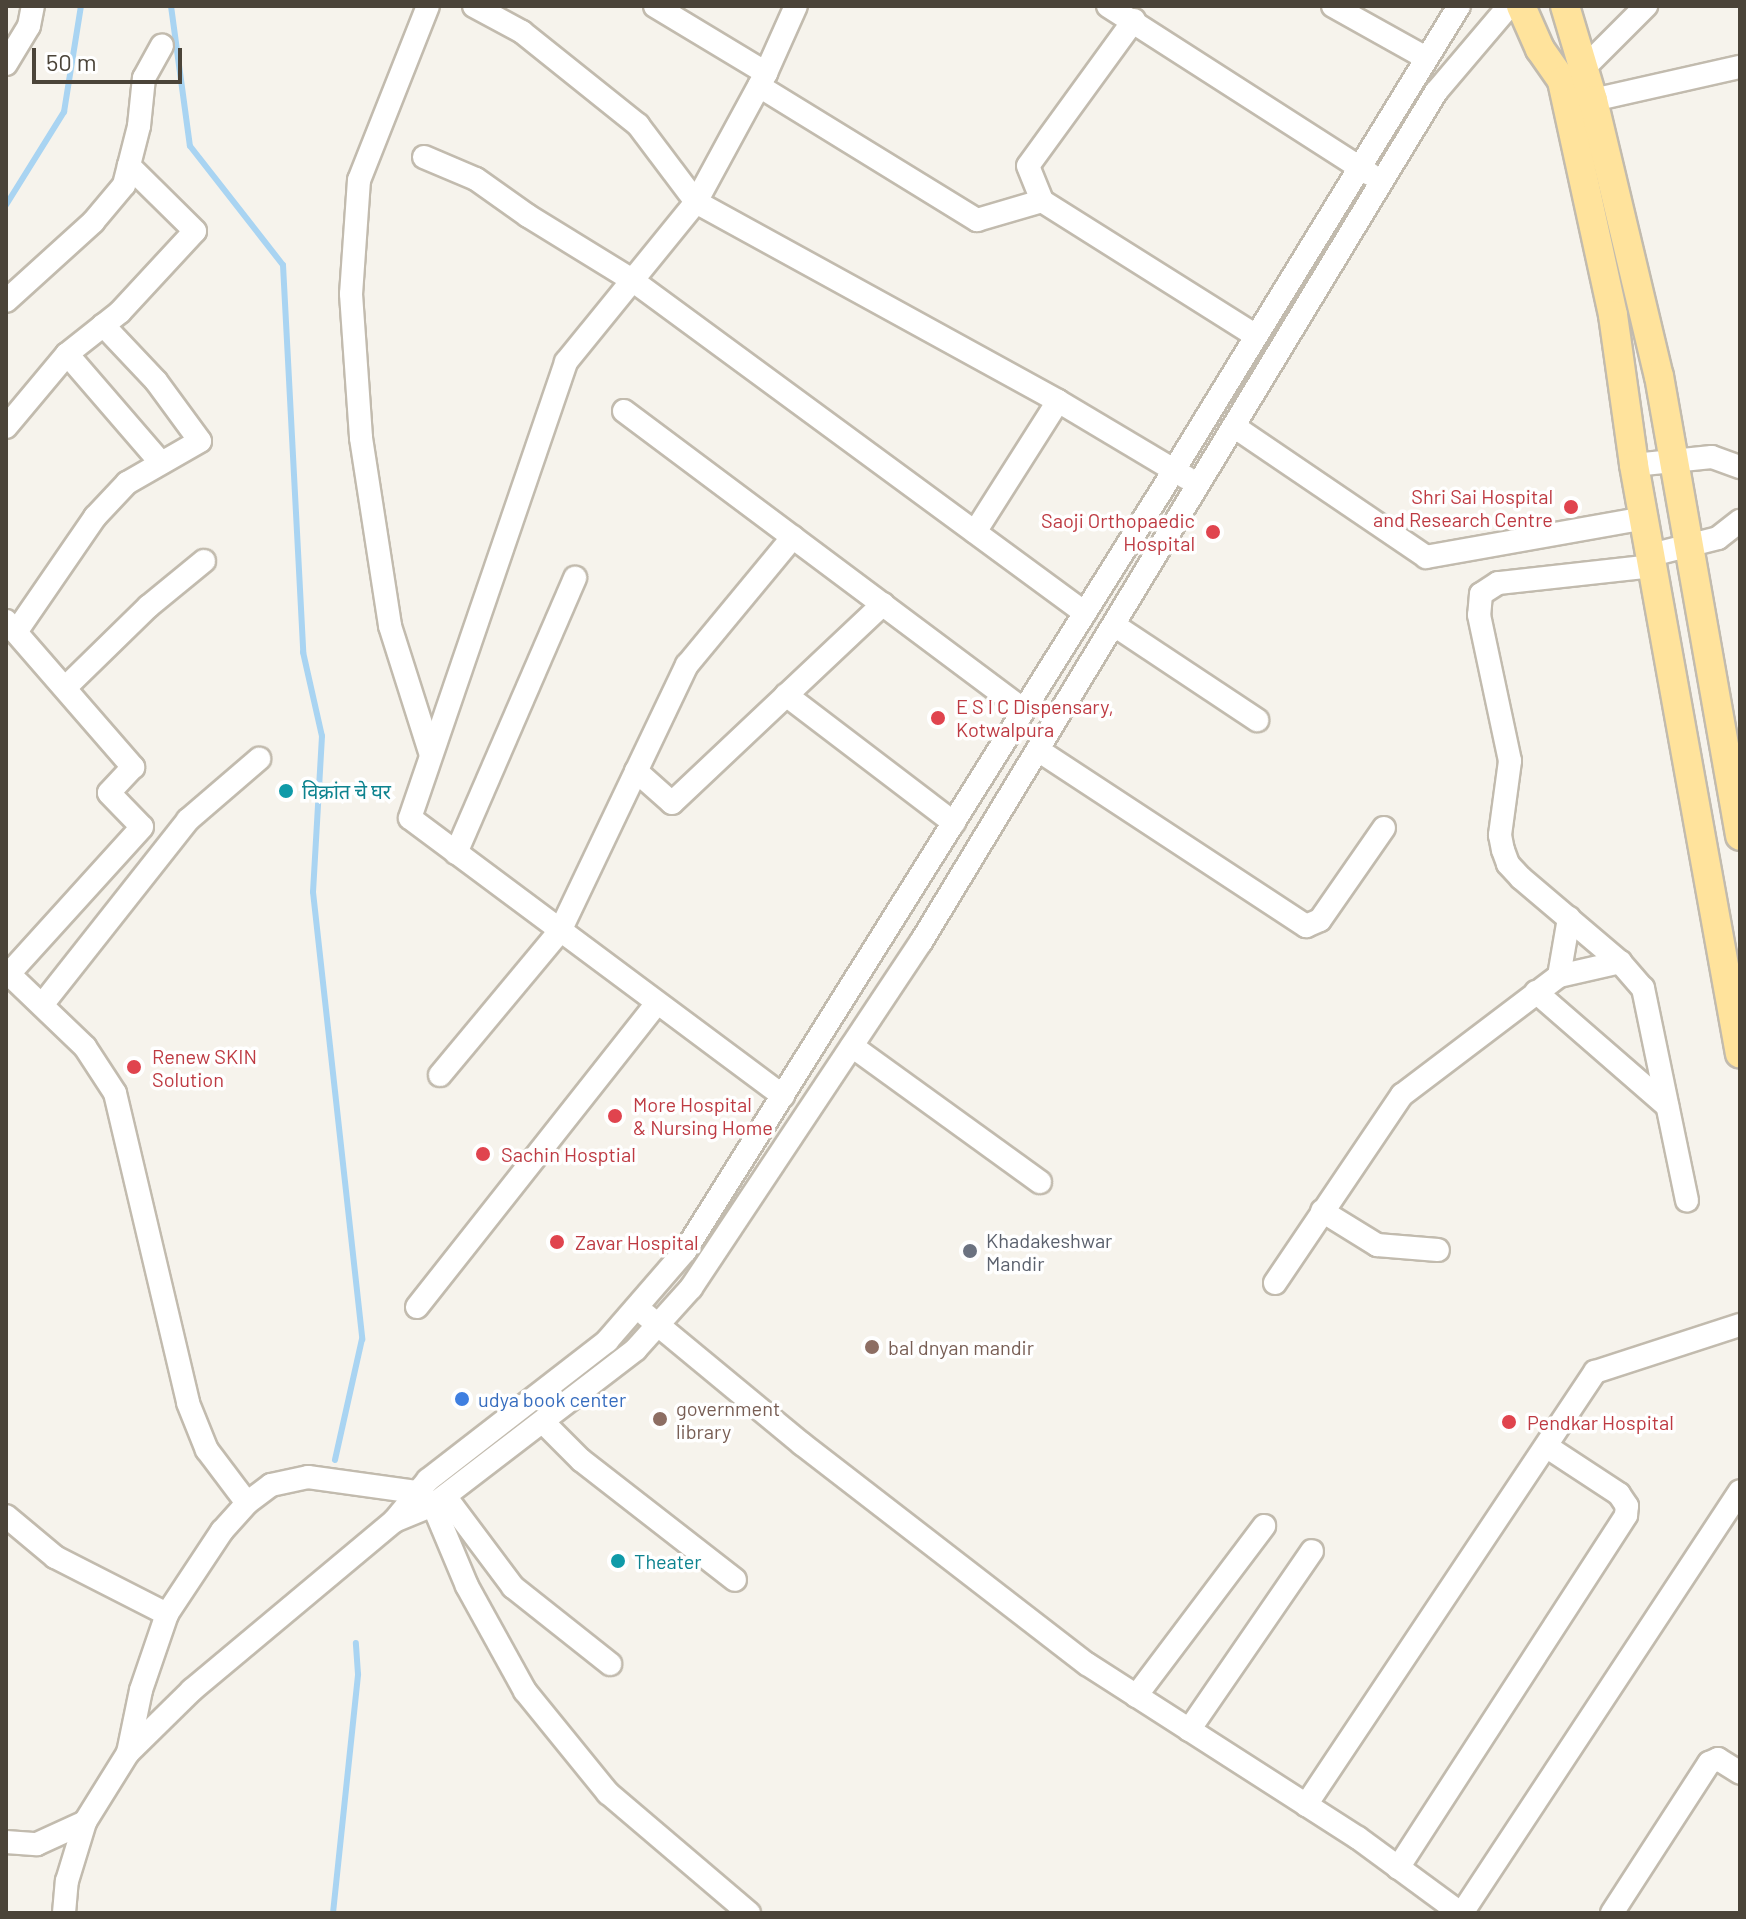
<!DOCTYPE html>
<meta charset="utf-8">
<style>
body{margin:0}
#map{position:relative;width:1746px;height:1919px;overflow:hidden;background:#f6f3ec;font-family:Barlow,"Noto Sans Devanagari",sans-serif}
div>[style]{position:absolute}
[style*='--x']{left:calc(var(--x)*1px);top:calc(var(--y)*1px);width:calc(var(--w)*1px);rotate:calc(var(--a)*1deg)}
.stream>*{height:6px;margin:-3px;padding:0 3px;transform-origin:3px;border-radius:3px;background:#a9d4f2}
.roads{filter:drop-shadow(2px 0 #c2bbae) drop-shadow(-2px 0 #c2bbae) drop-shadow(0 2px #c2bbae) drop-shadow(0 -2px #c2bbae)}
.minor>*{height:22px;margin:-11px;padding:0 11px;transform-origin:11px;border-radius:11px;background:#fff}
.major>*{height:28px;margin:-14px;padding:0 14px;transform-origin:14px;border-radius:14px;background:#ffe39c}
.dots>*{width:22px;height:22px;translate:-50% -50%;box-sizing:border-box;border:4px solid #fff;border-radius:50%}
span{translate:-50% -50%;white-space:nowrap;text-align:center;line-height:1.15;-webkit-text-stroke:7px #fff;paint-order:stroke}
.health-label{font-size:20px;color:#be3a42}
.right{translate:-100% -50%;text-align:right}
.left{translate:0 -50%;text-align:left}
.culture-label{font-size:20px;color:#0d838f}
.worship-label{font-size:20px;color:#5b616d}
.education-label{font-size:20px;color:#785e54}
.shop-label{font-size:20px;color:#366cbe}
.frame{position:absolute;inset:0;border:8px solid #4b4439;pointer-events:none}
.scale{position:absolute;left:32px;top:48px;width:150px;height:36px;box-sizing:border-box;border:4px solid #4b4439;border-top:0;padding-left:10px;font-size:24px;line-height:28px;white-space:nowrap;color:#4b4439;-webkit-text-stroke:6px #fff;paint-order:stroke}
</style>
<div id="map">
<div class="stream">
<i style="--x:171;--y:6;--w:141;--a:82.3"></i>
<i style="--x:190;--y:146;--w:151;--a:52"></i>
<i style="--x:283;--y:265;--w:388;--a:87"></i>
<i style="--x:303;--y:652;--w:86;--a:77.3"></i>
<i style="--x:322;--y:736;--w:156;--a:93.3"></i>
<i style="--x:313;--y:892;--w:450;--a:83.7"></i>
<i style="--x:362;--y:1339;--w:124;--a:102.6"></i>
<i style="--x:6;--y:205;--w:110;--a:-58.1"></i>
<i style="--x:64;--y:112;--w:107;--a:-80.9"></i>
<i style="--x:333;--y:1913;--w:240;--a:-84"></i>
<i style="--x:358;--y:1674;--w:31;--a:-94"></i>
</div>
<div class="roads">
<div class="minor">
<i style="--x:428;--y:6;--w:187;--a:111.6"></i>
<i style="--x:359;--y:180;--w:114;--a:94"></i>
<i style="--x:351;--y:294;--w:144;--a:86"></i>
<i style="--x:361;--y:438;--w:190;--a:81.2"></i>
<i style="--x:390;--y:626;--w:135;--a:72.4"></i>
<i style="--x:474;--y:6;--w:55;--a:28.4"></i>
<i style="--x:522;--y:32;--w:149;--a:38.7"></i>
<i style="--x:638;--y:125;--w:96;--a:53"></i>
<i style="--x:696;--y:202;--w:413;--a:28.8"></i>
<i style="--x:1058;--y:401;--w:150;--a:30.8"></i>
<i style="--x:655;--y:6;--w:130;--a:31.1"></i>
<i style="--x:1108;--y:6;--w:311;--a:32.7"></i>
<i style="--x:1333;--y:6;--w:107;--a:29.2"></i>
<i style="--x:1134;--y:20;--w:180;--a:126"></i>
<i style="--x:1028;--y:166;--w:38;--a:68"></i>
<i style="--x:1042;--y:201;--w:253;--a:32.2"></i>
<i style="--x:6;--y:64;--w:44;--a:-58.8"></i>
<i style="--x:29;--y:26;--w:20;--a:-79"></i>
<i style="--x:1584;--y:68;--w:88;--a:-45"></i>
<i style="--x:759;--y:86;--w:256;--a:31.6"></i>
<i style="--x:977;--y:220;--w:68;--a:-16.3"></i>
<i style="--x:1593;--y:100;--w:151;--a:-12.7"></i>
<i style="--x:424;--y:157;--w:56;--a:22.9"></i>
<i style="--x:476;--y:179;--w:64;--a:35.4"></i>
<i style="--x:528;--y:216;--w:122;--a:31.6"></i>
<i style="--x:632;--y:280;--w:562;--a:36.32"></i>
<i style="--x:6;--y:301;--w:118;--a:-42.2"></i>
<i style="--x:93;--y:222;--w:48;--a:-50"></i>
<i style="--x:124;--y:185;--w:61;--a:-75.7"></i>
<i style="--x:139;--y:126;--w:48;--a:-84.1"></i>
<i style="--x:144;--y:78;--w:37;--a:-61"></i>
<i style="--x:67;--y:354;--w:144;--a:49.2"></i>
<i style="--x:624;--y:411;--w:499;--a:36.8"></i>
<i style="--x:6;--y:427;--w:95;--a:-50.1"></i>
<i style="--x:67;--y:354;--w:68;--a:-38.4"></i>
<i style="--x:120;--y:312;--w:110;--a:-47.2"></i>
<i style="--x:195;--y:231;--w:93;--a:-135.4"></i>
<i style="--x:1235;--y:427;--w:231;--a:34.2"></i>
<i style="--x:1426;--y:557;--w:221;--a:-10.1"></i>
<i style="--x:1634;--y:465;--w:78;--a:-5.9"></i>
<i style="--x:1712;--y:457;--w:30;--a:20"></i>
<i style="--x:975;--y:532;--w:155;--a:-57.6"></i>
<i style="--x:1651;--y:555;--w:69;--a:-14.2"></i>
<i style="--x:1718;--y:538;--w:28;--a:-38"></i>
<i style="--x:1653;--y:566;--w:156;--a:173.7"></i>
<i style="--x:1498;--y:583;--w:20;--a:147"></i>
<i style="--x:1481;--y:594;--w:21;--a:95"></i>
<i style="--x:1479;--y:615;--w:149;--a:78"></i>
<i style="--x:1510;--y:761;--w:75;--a:97.7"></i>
<i style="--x:1500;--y:835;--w:15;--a:79"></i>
<i style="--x:1503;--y:850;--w:15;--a:70"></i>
<i style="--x:1508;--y:864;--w:19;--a:47"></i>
<i style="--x:1521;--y:878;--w:130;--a:40.3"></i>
<i style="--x:1620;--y:962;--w:35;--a:49"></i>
<i style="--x:1643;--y:988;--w:217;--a:78.3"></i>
<i style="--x:6;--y:621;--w:194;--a:49"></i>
<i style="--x:133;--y:767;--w:35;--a:133"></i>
<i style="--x:109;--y:793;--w:47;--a:45.9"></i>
<i style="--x:142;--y:827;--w:202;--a:132.2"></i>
<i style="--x:1114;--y:625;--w:172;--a:33.6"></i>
<i style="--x:16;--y:632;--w:140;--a:-55.5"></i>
<i style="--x:95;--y:517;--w:47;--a:-46.7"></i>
<i style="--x:127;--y:483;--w:84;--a:-29.9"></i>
<i style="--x:200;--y:441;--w:74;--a:-126.3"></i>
<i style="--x:156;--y:381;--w:77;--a:-133.4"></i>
<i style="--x:66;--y:687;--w:116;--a:-44.3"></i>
<i style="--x:149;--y:606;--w:71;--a:-39.3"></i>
<i style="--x:786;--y:695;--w:211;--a:37.3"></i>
<i style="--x:1038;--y:750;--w:321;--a:33.3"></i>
<i style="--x:1306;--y:926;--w:15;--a:-23"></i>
<i style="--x:1320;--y:920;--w:112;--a:-55.2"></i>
<i style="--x:636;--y:771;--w:48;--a:41.6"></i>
<i style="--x:672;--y:803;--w:290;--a:-43.3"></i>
<i style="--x:456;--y:853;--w:300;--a:-66.6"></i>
<i style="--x:6;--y:976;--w:4;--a:-14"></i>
<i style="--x:10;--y:975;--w:104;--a:43.8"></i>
<i style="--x:85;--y:1047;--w:55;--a:56.9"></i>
<i style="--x:115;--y:1093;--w:318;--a:76.7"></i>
<i style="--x:188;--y:1403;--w:51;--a:68"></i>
<i style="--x:207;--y:1450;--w:66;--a:53"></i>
<i style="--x:1559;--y:976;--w:59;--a:-80.2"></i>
<i style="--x:1536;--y:992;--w:174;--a:41"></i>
<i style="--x:42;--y:1005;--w:236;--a:-51.7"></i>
<i style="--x:188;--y:820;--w:94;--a:-40.7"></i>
<i style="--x:852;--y:1046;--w:232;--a:35.9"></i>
<i style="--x:440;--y:1075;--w:187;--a:-50.2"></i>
<i style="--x:560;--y:931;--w:295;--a:-64.5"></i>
<i style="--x:687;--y:665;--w:166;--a:-50.4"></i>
<i style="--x:783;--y:1096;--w:465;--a:-143.3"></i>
<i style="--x:410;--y:818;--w:482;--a:-71.1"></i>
<i style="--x:566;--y:362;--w:206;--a:-50.9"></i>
<i style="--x:696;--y:202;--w:147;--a:-61.5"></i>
<i style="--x:766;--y:73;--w:73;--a:-65.9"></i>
<i style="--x:1322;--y:1211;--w:65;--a:31.7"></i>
<i style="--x:1377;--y:1245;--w:61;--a:4.7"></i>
<i style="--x:1275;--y:1283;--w:227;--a:-56"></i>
<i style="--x:1402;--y:1095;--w:197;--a:-37.2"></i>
<i style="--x:1559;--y:976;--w:63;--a:-12.9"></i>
<i style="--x:417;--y:1307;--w:387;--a:-51.7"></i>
<i style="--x:646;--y:1315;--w:202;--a:39.6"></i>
<i style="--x:802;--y:1444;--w:360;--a:37.7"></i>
<i style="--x:1087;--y:1664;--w:322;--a:32.7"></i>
<i style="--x:1358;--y:1838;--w:127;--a:36.3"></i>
<i style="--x:543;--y:1422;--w:54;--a:45"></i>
<i style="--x:581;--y:1460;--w:195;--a:37.9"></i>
<i style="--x:445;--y:1496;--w:114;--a:53.2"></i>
<i style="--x:513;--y:1587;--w:124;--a:38.4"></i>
<i style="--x:6;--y:1516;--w:64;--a:39.9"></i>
<i style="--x:55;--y:1557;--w:126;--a:27"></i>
<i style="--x:394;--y:1521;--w:42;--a:-22.3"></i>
<i style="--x:433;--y:1505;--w:256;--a:-37.5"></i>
<i style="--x:636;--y:1349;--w:82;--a:-48"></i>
<i style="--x:691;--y:1288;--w:415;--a:-56.4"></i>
<i style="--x:921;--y:942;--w:994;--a:-58.79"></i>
<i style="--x:1436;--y:92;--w:113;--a:-49.7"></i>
<i style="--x:1136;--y:1696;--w:213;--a:-53"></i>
<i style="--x:1189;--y:1730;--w:217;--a:-55.5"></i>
<i style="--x:128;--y:1753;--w:64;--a:-78.3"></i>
<i style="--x:141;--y:1690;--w:80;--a:-71.1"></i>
<i style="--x:167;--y:1614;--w:100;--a:-56.5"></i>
<i style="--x:222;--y:1531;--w:38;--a:-48"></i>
<i style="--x:247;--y:1503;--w:30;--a:-37"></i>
<i style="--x:271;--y:1485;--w:38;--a:-12"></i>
<i style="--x:308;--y:1477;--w:109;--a:7.9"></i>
<i style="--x:416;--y:1492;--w:21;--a:37"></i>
<i style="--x:433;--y:1505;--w:88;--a:67.2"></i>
<i style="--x:467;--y:1586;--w:120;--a:61.1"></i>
<i style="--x:525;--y:1691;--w:132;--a:50.9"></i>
<i style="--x:608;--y:1793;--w:185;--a:40.4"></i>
<i style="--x:1306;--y:1805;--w:521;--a:-56.28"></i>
<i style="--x:1595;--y:1372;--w:152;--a:-18"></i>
<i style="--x:6;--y:1842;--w:31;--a:4"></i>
<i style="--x:37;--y:1844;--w:53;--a:-24.6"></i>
<i style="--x:1398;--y:1868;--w:420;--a:-57.1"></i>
<i style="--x:1626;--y:1515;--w:9;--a:-84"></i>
<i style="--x:1627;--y:1506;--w:14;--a:-124"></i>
<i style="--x:1619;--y:1494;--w:87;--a:-146.7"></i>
<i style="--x:64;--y:1913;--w:32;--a:-85"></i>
<i style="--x:67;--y:1881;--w:62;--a:-73"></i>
<i style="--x:85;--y:1822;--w:81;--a:-58.1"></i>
<i style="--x:128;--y:1753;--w:90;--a:-44.5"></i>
<i style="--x:192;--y:1690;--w:263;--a:-39.9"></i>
<i style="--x:394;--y:1521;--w:53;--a:-50.3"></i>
<i style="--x:428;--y:1480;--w:227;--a:-37.8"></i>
<i style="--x:607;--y:1341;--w:119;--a:-49.1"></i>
<i style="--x:685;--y:1251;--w:895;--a:-57.93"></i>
<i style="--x:1160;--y:493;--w:571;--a:-58.45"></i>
<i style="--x:1462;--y:1913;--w:505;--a:-56.62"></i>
<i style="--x:1612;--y:1913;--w:179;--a:-57.1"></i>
<i style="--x:1709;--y:1763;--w:10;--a:-24"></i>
<i style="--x:1718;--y:1759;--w:26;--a:32"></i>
</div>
<div class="major">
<i style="--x:1521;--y:6;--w:47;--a:66.2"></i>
<i style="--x:1540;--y:49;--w:39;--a:55"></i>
<i style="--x:1562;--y:81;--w:239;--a:77.7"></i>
<i style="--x:1613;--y:315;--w:151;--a:82"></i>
<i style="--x:1634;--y:465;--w:598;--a:79.8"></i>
<i style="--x:1565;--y:6;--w:98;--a:73.4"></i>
<i style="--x:1593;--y:100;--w:284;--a:76.6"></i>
<i style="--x:1659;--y:376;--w:467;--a:80"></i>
</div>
</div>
<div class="dots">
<i style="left:1571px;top:507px;background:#e0444e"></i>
<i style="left:1213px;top:532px;background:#e0444e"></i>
<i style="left:938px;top:718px;background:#e0444e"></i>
<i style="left:286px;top:791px;background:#0f9aa8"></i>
<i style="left:134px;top:1067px;background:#e0444e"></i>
<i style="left:615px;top:1116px;background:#e0444e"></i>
<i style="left:483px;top:1154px;background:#e0444e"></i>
<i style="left:557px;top:1242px;background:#e0444e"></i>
<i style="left:970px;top:1251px;background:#6b7280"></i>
<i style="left:872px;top:1347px;background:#8d6e63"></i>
<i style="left:462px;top:1399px;background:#3f7fe0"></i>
<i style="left:660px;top:1419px;background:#8d6e63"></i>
<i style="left:1509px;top:1422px;background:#e0444e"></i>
<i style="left:618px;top:1561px;background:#0f9aa8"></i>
</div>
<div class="health-label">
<span class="right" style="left:1553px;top:508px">Shri Sai Hospital<br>and Research Centre</span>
<span class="right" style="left:1195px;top:532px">Saoji Orthopaedic<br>Hospital</span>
<span class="left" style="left:956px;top:718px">E S I C Dispensary,<br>Kotwalpura</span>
<span class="left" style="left:152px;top:1068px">Renew SKIN<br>Solution</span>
<span class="left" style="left:633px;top:1116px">More Hospital<br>&amp; Nursing Home</span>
<span class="left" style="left:501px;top:1154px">Sachin Hosptial</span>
<span class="left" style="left:575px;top:1242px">Zavar Hospital</span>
<span class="left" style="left:1527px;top:1422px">Pendkar Hospital</span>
</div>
<div class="culture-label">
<span class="left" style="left:302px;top:791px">विक्रांत चे घर</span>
<span class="left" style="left:634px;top:1561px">Theater</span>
</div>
<div class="worship-label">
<span class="left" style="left:986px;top:1252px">Khadakeshwar<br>Mandir</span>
</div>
<div class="education-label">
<span class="left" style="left:888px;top:1347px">bal dnyan mandir</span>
<span class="left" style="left:676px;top:1420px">government<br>library</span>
</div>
<div class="shop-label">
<span class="left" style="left:478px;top:1399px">udya book center</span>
</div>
<div class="frame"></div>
<div class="scale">50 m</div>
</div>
